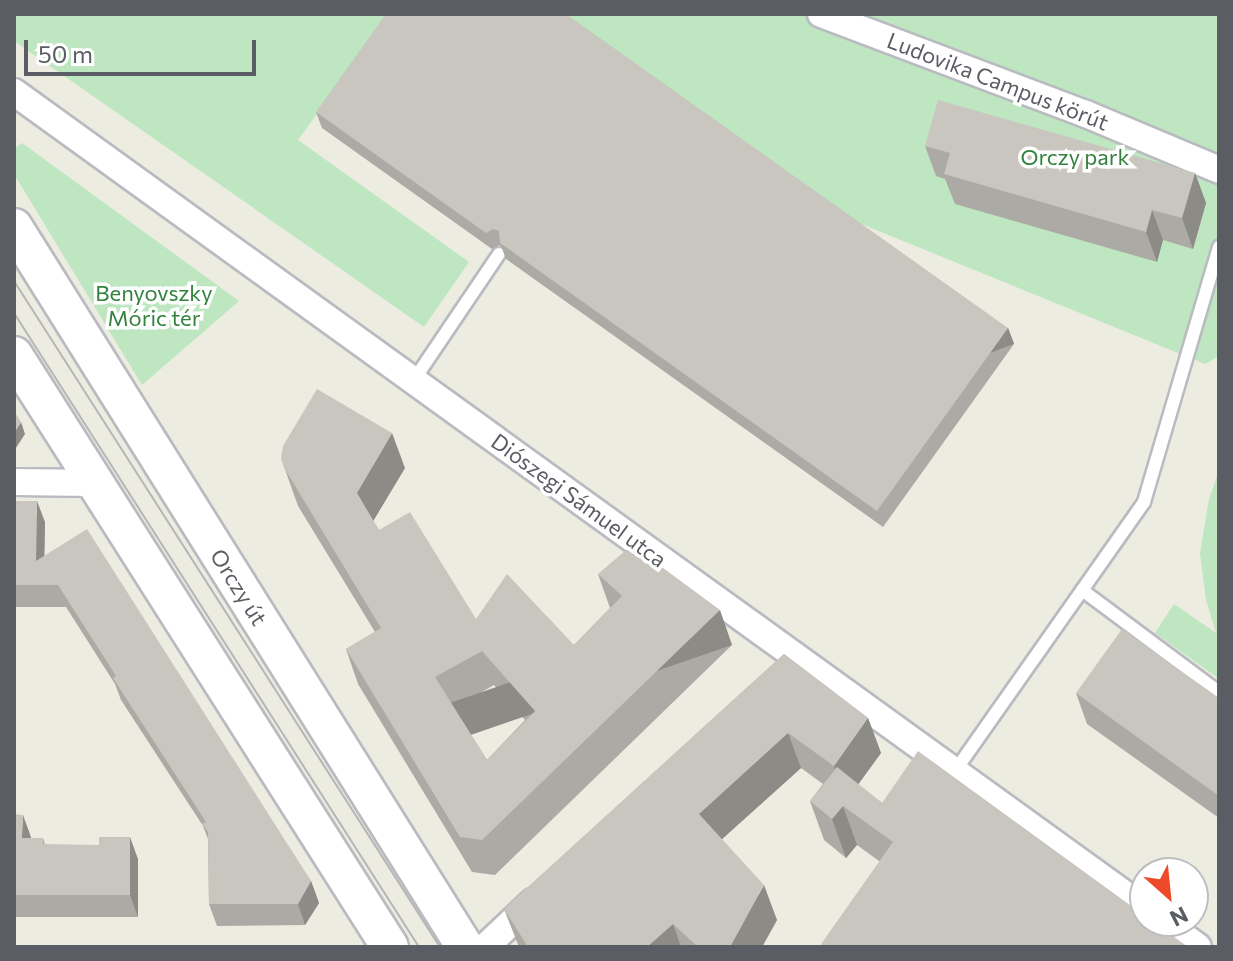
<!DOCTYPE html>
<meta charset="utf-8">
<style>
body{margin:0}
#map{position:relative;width:1233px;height:961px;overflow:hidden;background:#edece1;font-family:Commissioner,sans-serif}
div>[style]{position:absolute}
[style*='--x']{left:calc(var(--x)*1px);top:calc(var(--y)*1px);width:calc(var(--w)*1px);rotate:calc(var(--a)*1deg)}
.green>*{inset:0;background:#bde6c1}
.roads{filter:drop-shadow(2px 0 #b9bbc1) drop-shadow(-2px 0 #b9bbc1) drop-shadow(0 2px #b9bbc1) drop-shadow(0 -2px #b9bbc1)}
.lane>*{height:12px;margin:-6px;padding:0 6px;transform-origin:6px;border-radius:6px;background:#fff}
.street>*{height:26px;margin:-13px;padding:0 13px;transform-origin:13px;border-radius:13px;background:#fff}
.secondary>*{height:36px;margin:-18px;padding:0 18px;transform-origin:18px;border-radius:18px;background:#fff}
.tram>*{height:2px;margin:-1px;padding:0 1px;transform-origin:1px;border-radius:1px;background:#b5b6b6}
.wall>*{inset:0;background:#acaaa4}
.shaded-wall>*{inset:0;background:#8c8b86;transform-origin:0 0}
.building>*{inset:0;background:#c8c6bf}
span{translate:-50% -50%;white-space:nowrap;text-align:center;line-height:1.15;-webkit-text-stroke:7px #fff;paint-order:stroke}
.street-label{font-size:22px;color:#5a5d63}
.park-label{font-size:22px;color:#32823e}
.frame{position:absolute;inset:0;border:16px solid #5a5d63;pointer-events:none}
.north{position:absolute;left:1129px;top:857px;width:80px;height:80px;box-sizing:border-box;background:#fff;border:2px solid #bdbec1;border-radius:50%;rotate:153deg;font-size:22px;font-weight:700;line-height:32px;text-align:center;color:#5a5d63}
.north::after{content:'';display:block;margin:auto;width:28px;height:36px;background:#ec4a28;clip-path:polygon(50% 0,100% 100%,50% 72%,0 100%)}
.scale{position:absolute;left:24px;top:40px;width:232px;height:36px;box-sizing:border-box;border:4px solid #5a5d63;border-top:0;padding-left:10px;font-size:24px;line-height:28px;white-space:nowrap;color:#5a5d63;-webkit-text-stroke:6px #fff;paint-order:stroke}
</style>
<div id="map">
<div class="green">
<i style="clip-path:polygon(14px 14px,389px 14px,298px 140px,469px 262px,424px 327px,14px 41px)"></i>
<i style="clip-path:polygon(565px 14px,1219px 14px,1219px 356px,1205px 364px,832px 212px)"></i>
<i style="clip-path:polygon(22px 143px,239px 301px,142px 385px,14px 174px,14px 149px)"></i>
<i style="clip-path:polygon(1219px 471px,1219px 679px,1155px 633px,1174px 604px,1216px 633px,1206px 600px,1200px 553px,1209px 499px)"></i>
</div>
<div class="roads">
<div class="lane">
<i style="--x:414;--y:380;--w:152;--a:-56"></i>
<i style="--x:1082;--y:590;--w:171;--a:36.7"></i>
<i style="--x:955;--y:771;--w:329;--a:-54.9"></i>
<i style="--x:1144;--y:502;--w:266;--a:-73.6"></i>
</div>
<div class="street">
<i style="--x:821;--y:14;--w:283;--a:20.7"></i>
<i style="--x:1086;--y:114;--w:144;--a:22.8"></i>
<i style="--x:14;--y:92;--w:1395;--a:35.84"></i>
<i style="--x:14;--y:482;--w:79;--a:0.7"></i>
<i style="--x:1162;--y:921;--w:44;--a:35.8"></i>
<i style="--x:485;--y:947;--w:66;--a:-43.2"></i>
</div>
<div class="secondary">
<i style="--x:14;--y:227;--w:850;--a:57.94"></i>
<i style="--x:14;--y:355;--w:701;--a:57.58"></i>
</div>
</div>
<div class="tram">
<i style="--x:14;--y:281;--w:791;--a:57.4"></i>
<i style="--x:14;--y:313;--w:752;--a:57.43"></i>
</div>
<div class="wall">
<i style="clip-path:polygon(316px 112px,1008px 328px,1014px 344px,883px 527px,506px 259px,501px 246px,499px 245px,492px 249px,322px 128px)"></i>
<i style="clip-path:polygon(925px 146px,1195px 173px,1206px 203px,1193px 249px,1163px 240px,1157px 262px,955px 204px,945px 179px,936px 176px)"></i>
<i style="clip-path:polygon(evenodd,281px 458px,405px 468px,373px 521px,379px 530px,476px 619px,574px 645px,610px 608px,598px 574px,732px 645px,495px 875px,472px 872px,358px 684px,346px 649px,375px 632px,298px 506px,281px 458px,494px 685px,525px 720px,487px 760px,454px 708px,494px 685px)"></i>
<i style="clip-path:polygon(14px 501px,45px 522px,44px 556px,311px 881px,319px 903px,305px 925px,217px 926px,209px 904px,208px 839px,203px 826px,121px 700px,115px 684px,66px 607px,14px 607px)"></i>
<i style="clip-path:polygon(784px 654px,868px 718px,881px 753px,858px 784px,882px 803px,1145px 916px,879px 861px,857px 845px,846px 858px,824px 840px,810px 801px,823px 784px,801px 768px,722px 839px,777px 920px,762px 947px,519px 947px,504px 909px)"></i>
<i style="clip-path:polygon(1076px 693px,1219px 698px,1219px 818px,1087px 724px)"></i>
<i style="clip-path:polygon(14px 814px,31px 838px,43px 838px,45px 844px,138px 859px,138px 917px,14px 917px)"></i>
</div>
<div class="shaded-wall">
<i style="clip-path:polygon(1195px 173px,1206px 203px,1193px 249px,1182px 218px)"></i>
<i style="clip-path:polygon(1152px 210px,1163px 240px,1157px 262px,1146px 232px)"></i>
<i style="left:1008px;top:328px;width:17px;height:225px;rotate:69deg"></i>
<i style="clip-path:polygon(21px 422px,25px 434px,14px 451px,14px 433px)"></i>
<i style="clip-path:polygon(392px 433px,405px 468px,369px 528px,357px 493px)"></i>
<i style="clip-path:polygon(37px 501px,45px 522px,44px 582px,36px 561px)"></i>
<i style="left:720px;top:610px;width:37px;height:331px;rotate:71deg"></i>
<i style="clip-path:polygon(868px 718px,881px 753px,847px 800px,834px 766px)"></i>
<i style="clip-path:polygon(788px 733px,801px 768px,711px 849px,699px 814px)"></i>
<i style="clip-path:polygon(843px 806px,857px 845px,846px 858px,832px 819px)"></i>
<i style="clip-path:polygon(23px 815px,31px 837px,30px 860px,22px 838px)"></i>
<i style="clip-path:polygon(130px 837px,138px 859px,138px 917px,130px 895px)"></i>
<i style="clip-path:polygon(311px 881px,319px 903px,305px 925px,298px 904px)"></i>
<i style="clip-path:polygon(764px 885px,777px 920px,762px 947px,730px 947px)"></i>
<i style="clip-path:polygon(673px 924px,681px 947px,647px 947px)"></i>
</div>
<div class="building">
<i style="clip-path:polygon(386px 14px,566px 14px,1008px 328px,877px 511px,500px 243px,499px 231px,493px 229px,486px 233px,316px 112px)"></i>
<i style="clip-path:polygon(938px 100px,1195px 173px,1182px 218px,1152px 210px,1146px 232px,944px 174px,950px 153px,925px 146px)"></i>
<i style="clip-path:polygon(evenodd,317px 389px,392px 433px,357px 493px,379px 530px,410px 512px,476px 619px,507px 574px,574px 645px,622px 596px,598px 574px,632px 545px,720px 610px,482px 840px,460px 837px,346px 649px,381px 628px,286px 471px,281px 458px,283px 446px,317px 389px,482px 651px,535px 711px,487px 760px,435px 677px,482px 651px)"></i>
<i style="clip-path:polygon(14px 411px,21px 422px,14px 433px)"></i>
<i style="clip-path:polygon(14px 501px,37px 501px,36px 561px,87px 529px,311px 881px,298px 904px,209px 904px,208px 832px,202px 824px,206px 822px,113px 678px,116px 676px,58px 585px,14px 585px)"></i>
<i style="clip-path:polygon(1122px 629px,1219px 698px,1219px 796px,1076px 693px)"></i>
<i style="clip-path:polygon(784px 654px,868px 718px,834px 766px,788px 733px,699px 814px,764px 885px,730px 947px,698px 947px,673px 924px,647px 947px,528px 947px,504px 909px)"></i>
<i style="clip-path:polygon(918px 751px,1145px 916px,1145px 921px,1152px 921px,1188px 947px,819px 947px,893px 842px,843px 806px,832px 819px,810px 801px,837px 767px,882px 803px)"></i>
<i style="clip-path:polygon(14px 814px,23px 815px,22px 838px,43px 838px,43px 844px,99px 845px,99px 837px,130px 837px,130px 895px,14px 895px)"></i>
</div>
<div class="street-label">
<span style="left:998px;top:81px;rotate:21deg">Ludovika Campus körút</span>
<span style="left:579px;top:500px;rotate:36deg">Diószegi Sámuel utca</span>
<span style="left:239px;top:587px;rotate:58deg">Orczy út</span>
</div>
<div class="park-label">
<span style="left:1075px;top:157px">Orczy park</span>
<span style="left:154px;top:305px">Benyovszky<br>Móric tér</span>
</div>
<div class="frame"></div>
<div class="north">N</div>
<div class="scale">50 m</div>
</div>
